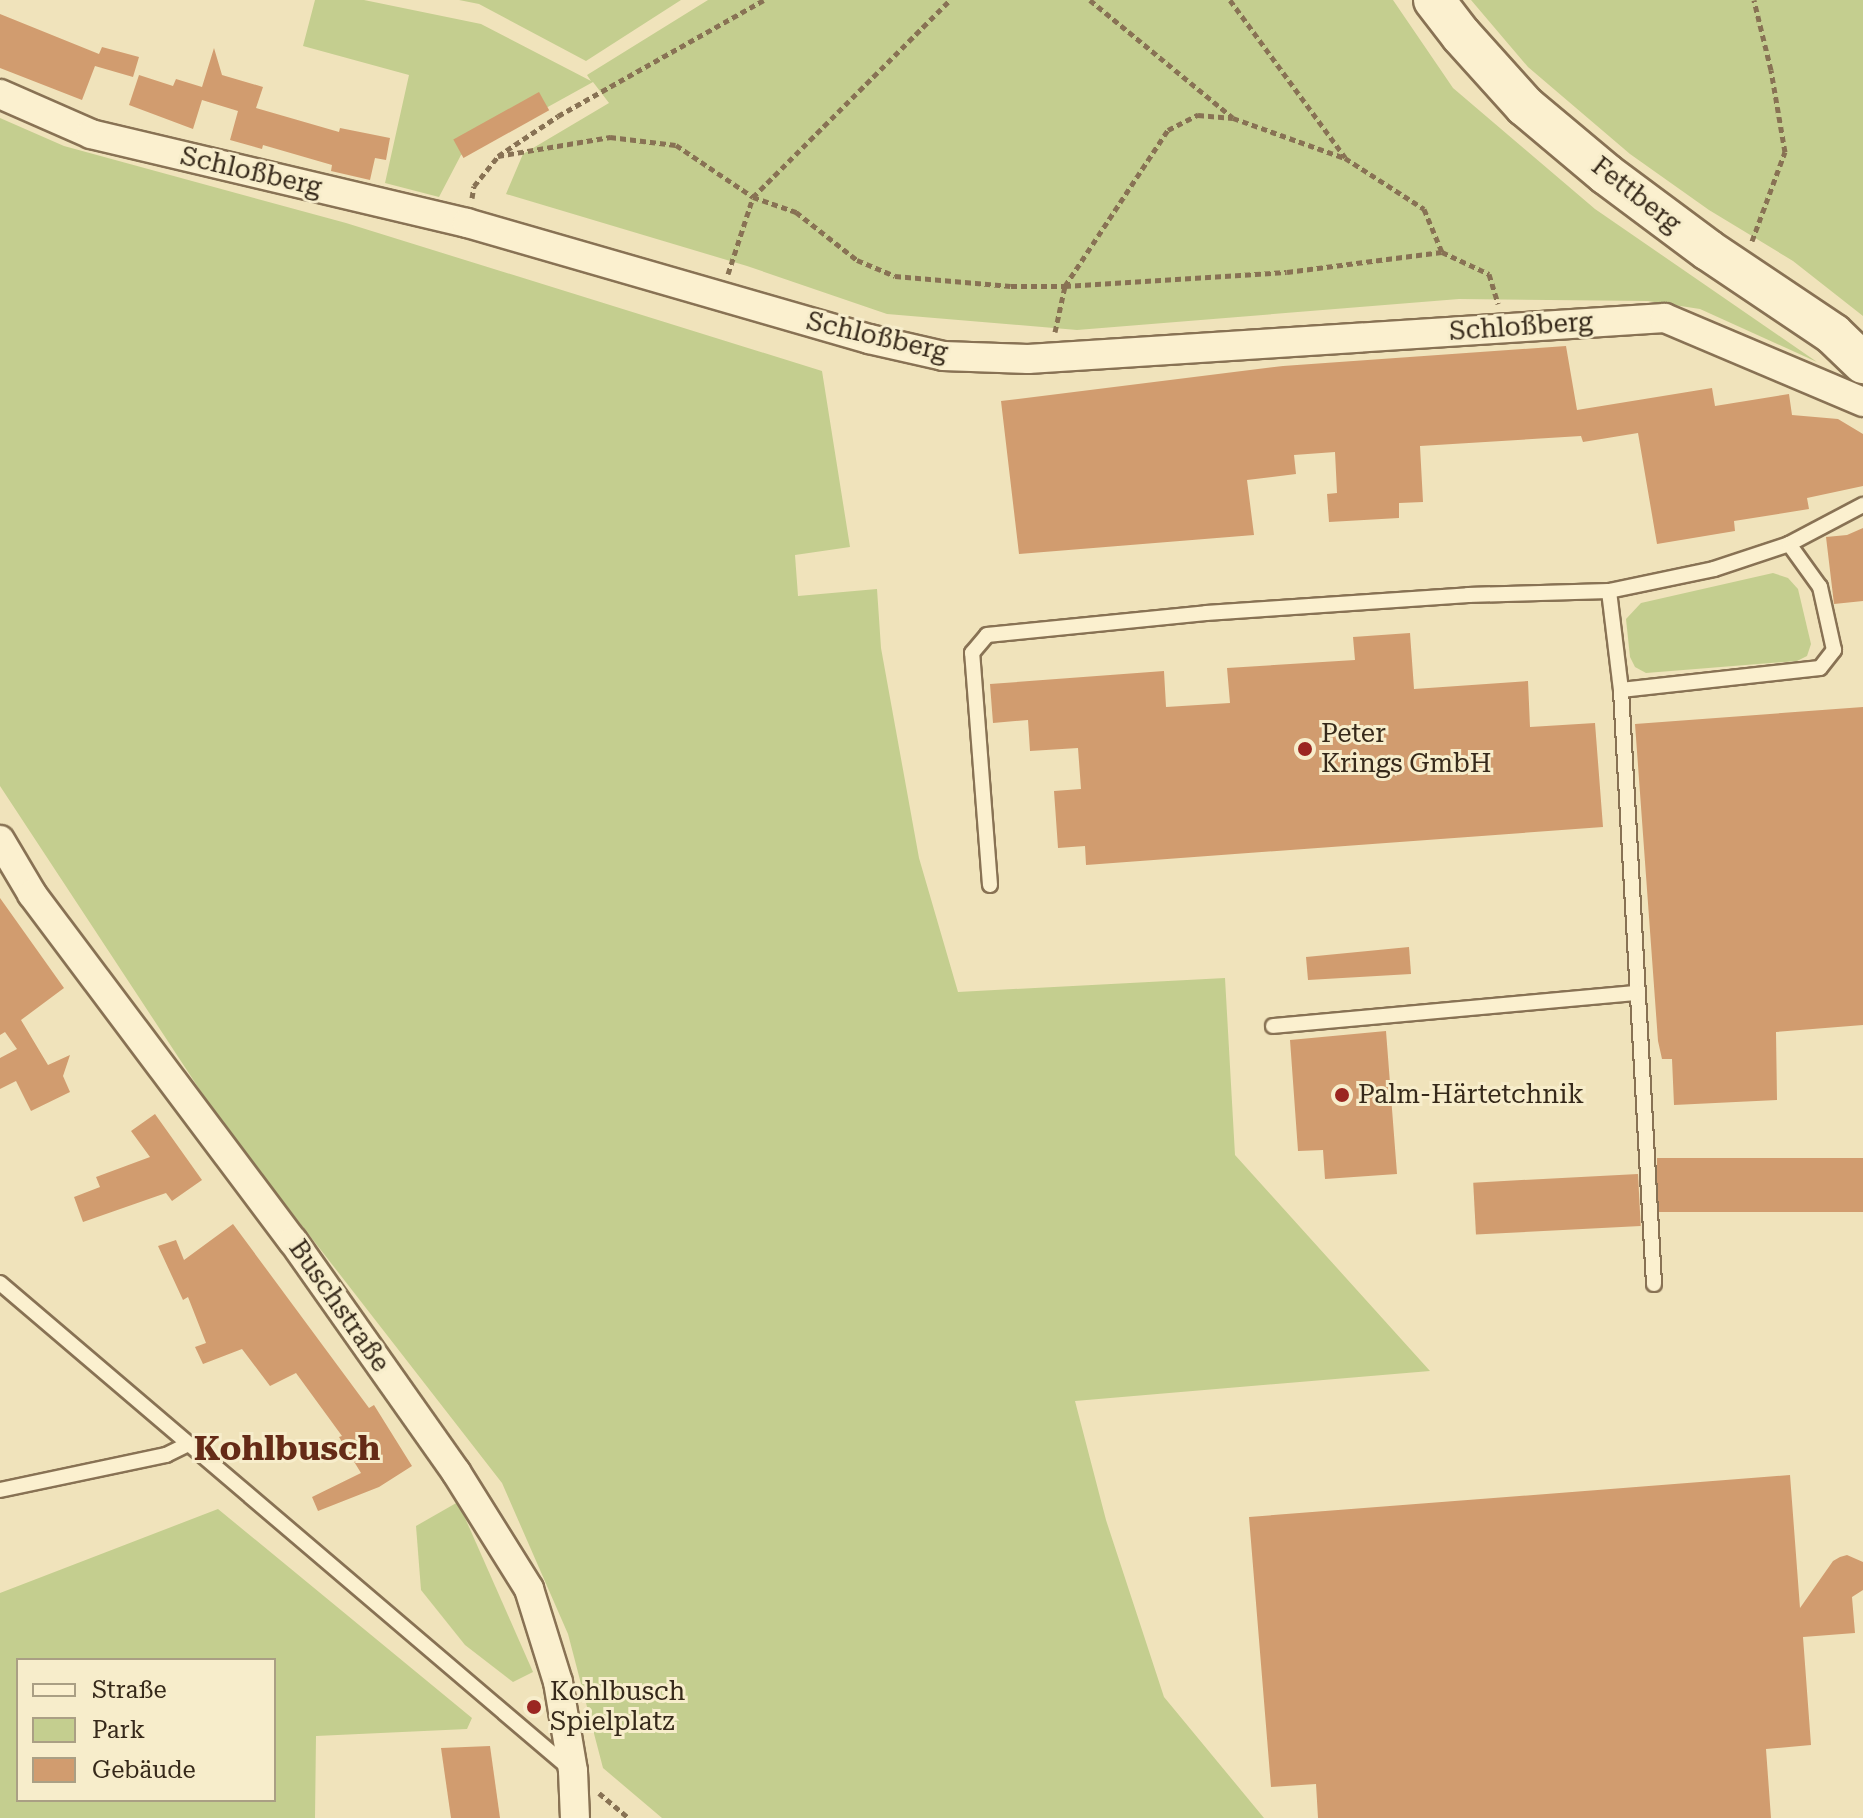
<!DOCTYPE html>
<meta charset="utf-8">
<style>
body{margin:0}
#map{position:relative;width:1863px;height:1818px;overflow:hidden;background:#f0e3bb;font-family:"Roboto Serif",serif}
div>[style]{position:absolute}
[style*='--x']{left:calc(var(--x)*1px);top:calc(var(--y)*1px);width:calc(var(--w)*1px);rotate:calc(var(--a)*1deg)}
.green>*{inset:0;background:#c4ce8f}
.building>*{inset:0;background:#d19c6f;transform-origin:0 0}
.path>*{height:5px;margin-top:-2.5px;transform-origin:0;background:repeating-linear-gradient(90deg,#887254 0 6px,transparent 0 10px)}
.roads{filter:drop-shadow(2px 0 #887254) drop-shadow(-2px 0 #887254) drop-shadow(0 2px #887254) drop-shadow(0 -2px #887254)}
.service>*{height:14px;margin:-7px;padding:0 7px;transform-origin:7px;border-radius:7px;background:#fbf0cf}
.minor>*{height:28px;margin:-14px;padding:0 14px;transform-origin:14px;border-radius:14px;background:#fbf0cf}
.secondary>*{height:40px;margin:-20px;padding:0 20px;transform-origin:20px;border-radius:20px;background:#fbf0cf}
.dots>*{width:22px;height:22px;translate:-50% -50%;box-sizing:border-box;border:4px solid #f7edcb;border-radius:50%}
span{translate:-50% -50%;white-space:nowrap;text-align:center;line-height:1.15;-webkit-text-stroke:6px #f7edcb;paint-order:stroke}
.street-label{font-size:26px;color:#36291a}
.poi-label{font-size:26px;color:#36291a}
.left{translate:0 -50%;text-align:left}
.district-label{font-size:34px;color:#652b17;font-weight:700}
.legend{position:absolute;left:16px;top:1658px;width:260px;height:144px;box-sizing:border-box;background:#f7edcb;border:2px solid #aa9f84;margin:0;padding:10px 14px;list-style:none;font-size:24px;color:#36291a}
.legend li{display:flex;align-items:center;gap:16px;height:40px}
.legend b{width:40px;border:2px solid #aa9f84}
</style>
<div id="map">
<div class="green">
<i style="clip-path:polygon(315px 0,364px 0,481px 24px,591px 81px,587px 75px,708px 0,1393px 0,1453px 88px,1595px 209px,1817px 362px,1700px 309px,1648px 301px,1459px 299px,1077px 330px,887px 314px,747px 266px,506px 194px,523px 154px,609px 103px,593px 82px,461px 155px,439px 197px,385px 183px,409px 75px,303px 46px)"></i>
<i style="clip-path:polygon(459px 0,681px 0,586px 61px,479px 4px)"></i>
<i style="clip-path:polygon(1471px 0,1863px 0,1863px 316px,1793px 261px,1709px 210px,1630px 154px,1528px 67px)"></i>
<i style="clip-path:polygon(0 118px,64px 146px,346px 223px,822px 371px,850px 547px,795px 555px,798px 596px,877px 589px,881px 648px,919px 858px,958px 992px,1225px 978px,1235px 1155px,1430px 1371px,1075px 1401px,1106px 1520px,1164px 1697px,1264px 1818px,662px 1818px,603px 1768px,568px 1634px,502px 1483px,219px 1119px,0 786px)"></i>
<i style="clip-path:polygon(1773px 573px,1788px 578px,1798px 589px,1811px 644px,1807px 656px,1797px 661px,1646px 673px,1635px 667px,1630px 657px,1626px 619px,1641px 603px)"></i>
<i style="clip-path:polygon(458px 1502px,533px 1672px,513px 1682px,465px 1645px,421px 1590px,416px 1526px)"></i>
<i style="clip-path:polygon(evenodd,218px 1509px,472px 1718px,467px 1729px,316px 1736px,315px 1818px,0 1818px,0 1593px,218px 1509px,18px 1660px,274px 1660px,274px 1800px,18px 1800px,18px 1660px)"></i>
</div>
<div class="building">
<i style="clip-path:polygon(0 14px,99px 54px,102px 47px,139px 57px,133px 77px,95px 66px,82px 100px,0 68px)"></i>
<i style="clip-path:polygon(214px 48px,222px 75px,263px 87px,256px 108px,339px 132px,340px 128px,390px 138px,386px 160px,375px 158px,370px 180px,331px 171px,332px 165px,263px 145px,262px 149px,230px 140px,238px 111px,202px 100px,193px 129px,129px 105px,139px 75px,173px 86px,176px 79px,202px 87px)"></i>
<i style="left:539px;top:92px;width:21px;height:98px;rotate:61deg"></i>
<i style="clip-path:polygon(1566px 346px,1577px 410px,1712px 388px,1715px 406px,1789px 394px,1792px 415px,1838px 419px,1863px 434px,1863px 486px,1807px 498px,1809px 509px,1734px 521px,1735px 531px,1657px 544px,1638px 433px,1583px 442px,1581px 436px,1420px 446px,1423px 502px,1399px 503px,1399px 518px,1329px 522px,1327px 494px,1337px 493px,1335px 452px,1294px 455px,1296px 474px,1247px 480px,1254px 535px,1019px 554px,1001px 401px,1283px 366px)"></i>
<i style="clip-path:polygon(1863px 528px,1863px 601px,1834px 604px,1826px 537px,1847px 535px)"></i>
<i style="clip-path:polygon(1410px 633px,1414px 689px,1528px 681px,1530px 727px,1595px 723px,1603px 827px,1086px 865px,1085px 846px,1058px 848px,1054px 791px,1081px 789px,1078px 748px,1030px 751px,1028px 720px,993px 723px,990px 684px,1164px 671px,1166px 707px,1230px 703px,1227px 668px,1355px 660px,1353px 637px)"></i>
<i style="clip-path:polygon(1863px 707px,1863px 1025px,1776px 1032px,1777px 1100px,1674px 1105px,1672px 1059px,1662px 1059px,1658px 1041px,1635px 724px)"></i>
<i style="clip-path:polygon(0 898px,64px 988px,21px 1020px,48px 1065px,70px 1055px,63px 1076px,70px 1092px,31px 1111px,16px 1081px,0 1089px,0 1058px,17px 1049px,5px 1032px,0 1035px)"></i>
<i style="clip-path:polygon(1409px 947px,1411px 974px,1308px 980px,1306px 957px)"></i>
<i style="clip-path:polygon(1386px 1031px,1397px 1174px,1325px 1179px,1323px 1150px,1298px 1151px,1290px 1040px)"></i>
<i style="clip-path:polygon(155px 1114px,202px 1180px,172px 1201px,166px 1193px,83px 1222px,74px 1197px,100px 1187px,96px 1177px,150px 1157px,131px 1131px)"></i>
<i style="left:1863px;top:1158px;width:54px;height:206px;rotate:90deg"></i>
<i style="left:1638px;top:1174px;width:52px;height:165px;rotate:87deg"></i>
<i style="clip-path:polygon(233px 1224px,369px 1408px,374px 1405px,412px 1466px,379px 1487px,318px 1511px,312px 1497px,361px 1473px,339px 1437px,342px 1436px,296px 1373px,270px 1386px,242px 1349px,203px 1364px,195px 1347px,206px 1343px,188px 1297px,183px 1300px,158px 1246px,176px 1240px,184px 1260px)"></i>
<i style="clip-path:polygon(1790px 1475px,1800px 1608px,1833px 1561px,1840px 1557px,1847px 1555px,1863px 1562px,1863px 1590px,1852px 1597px,1855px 1633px,1803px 1637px,1811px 1745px,1766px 1749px,1771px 1818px,1318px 1818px,1316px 1784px,1271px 1787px,1249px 1517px)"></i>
<i style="clip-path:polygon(490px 1746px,500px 1818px,451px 1818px,441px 1748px)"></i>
</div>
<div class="path">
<i style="--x:1090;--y:0;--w:185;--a:39.5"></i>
<i style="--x:1233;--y:118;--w:119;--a:19.7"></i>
<i style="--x:1345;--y:158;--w:94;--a:32.8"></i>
<i style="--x:1424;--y:209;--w:47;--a:67.3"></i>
<i style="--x:1230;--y:0;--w:195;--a:53.8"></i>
<i style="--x:498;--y:156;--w:114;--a:-9.6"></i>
<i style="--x:610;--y:137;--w:66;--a:6.9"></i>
<i style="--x:676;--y:145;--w:93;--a:34"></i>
<i style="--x:753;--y:197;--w:279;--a:-45"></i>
<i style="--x:472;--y:198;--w:12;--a:-81"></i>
<i style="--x:474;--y:186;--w:38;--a:-51"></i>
<i style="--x:498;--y:156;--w:72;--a:-33.7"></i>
<i style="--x:558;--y:116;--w:236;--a:-29.4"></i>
<i style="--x:1752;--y:241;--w:95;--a:-69.7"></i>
<i style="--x:1785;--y:152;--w:83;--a:-99.7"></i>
<i style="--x:1771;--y:70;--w:72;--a:-103.7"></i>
<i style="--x:728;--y:274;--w:81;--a:-72"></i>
<i style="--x:753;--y:197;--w:46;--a:19.2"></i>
<i style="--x:796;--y:212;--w:78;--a:38.2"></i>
<i style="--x:857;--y:260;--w:41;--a:22.8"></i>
<i style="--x:895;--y:276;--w:116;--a:4.9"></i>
<i style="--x:1011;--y:286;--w:54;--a:0"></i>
<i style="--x:1065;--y:286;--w:222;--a:-3.6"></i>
<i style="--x:1287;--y:272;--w:156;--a:-7.4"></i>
<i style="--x:1442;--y:252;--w:52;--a:25.1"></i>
<i style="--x:1489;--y:274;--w:31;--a:73"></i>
<i style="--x:1055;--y:332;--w:47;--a:-77.7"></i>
<i style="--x:1065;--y:286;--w:187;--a:-56.6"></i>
<i style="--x:1168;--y:130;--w:34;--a:-27"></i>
<i style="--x:1198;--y:115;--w:35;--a:5"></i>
<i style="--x:599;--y:1793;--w:39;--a:40"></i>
</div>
<div class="roads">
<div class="service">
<i style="--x:1609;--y:591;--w:100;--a:83.1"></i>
<i style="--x:1621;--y:690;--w:200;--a:-6.3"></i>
<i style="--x:1820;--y:668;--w:23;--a:-52"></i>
<i style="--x:1834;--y:650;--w:65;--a:-102.5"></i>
<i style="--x:1820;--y:587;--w:53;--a:-125.8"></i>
<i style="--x:1621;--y:690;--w:595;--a:86.82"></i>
<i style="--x:990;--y:885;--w:233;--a:-94.4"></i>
<i style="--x:972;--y:653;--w:23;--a:-50"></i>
<i style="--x:987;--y:635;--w:220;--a:-5.7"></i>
<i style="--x:1206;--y:613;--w:263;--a:-3.9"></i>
<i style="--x:1468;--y:595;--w:141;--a:-1.6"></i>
<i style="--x:1609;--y:591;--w:107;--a:-11.8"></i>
<i style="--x:1714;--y:569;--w:79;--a:-18.4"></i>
<i style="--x:1789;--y:544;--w:84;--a:-27.8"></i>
<i style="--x:1273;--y:1026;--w:365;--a:-5.2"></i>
<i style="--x:0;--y:1283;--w:748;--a:40.44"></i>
<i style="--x:0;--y:1490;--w:170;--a:-11.9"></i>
<i style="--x:166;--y:1455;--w:25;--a:-26"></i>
</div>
<div class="minor">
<i style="--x:0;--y:94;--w:99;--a:23.7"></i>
<i style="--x:91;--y:134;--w:386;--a:13.3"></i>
<i style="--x:467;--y:223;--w:418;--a:16.1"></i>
<i style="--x:869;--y:339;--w:76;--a:12.9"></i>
<i style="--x:943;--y:356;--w:85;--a:2"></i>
<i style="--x:1028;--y:359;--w:638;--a:-3.68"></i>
<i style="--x:1665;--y:318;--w:215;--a:23"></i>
<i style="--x:0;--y:840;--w:63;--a:59.3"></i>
<i style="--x:32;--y:894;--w:434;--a:53.1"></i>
<i style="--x:293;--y:1241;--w:283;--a:54.8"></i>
<i style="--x:456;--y:1472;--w:138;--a:58"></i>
<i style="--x:529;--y:1589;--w:97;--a:72.7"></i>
<i style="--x:558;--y:1682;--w:90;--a:80.4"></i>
<i style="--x:573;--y:1771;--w:47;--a:87.6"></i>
</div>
<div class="secondary">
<i style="--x:1434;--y:0;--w:44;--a:52.4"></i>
<i style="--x:1461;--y:35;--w:96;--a:48"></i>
<i style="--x:1525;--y:106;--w:106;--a:40"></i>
<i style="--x:1606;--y:174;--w:127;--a:36.7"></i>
<i style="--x:1708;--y:250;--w:151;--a:33.9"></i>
<i style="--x:1833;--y:334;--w:42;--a:44"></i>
</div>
</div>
<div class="dots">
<i style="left:1305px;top:749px;background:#9b2621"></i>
<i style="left:1342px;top:1095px;background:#9b2621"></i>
<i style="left:534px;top:1707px;background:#9b2621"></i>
</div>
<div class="street-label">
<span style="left:251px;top:172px;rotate:13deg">Schloßberg</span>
<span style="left:1636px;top:195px;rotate:38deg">Fettberg</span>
<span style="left:1521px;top:327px;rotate:-4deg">Schloßberg</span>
<span style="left:877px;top:337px;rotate:13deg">Schloßberg</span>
<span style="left:339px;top:1306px;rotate:55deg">Buschstraße</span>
</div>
<div class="poi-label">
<span class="left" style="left:1321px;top:749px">Peter<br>Krings GmbH</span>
<span class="left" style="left:1358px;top:1095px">Palm-Härtetchnik</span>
<span class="left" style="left:550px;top:1707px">Kohlbusch<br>Spielplatz</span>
</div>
<div class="district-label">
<span style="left:287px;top:1449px">Kohlbusch</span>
</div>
<ul class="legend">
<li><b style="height:10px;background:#fbf0cf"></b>Straße</li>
<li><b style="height:22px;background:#c4ce8f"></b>Park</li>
<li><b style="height:22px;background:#d19c6f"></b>Gebäude</li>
</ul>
</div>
